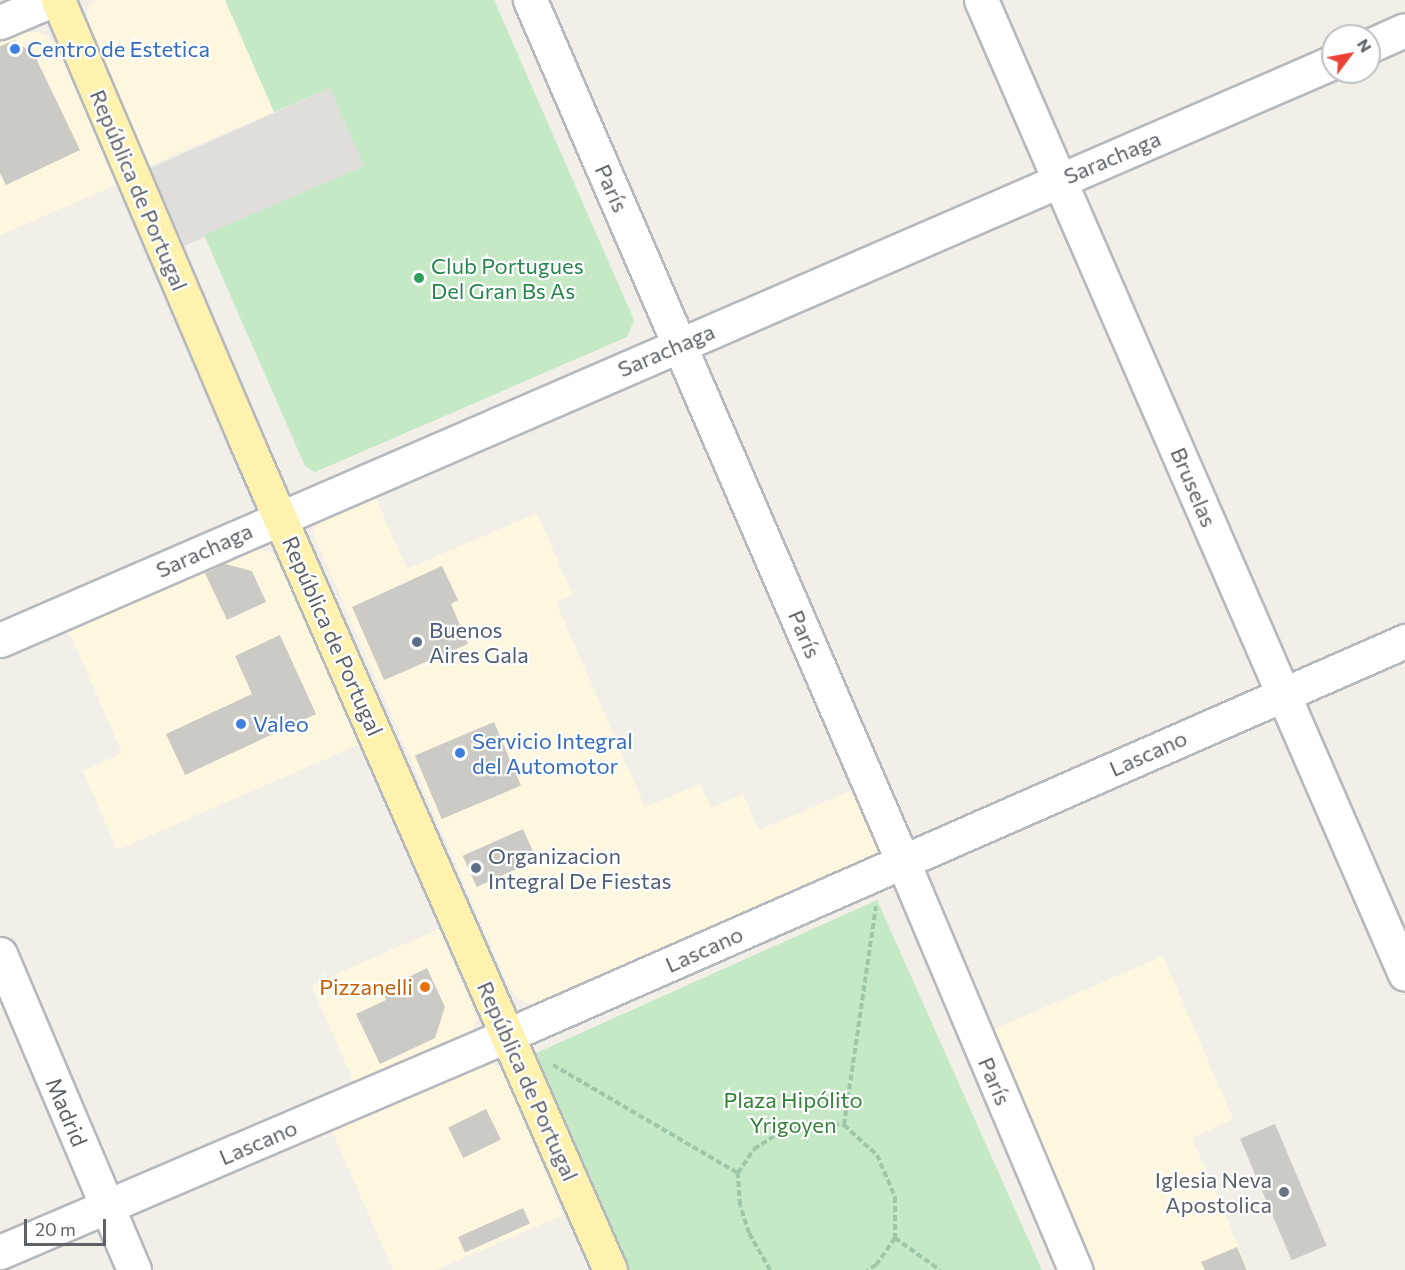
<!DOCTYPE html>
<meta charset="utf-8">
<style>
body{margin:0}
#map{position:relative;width:1405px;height:1270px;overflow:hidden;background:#f1efe8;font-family:Commissioner,sans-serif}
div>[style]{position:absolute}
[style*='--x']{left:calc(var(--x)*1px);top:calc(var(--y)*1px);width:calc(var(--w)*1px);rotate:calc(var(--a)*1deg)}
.commercial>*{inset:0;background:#fef7e0}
.industrial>*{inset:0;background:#e0deda;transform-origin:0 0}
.green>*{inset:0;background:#c5e8c5}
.building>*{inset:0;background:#cccac5;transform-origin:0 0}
.path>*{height:4px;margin-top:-2px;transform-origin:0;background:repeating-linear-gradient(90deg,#9cc7a9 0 6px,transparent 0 9px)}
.roads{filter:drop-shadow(2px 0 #b5b8bc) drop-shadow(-2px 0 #b5b8bc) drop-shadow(0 2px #b5b8bc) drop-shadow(0 -2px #b5b8bc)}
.minor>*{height:33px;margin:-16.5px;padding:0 16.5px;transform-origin:16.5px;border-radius:16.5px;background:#fff}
.major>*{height:33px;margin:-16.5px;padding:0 16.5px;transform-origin:16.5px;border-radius:16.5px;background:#fff2af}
.dots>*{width:16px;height:16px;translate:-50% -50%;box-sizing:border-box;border:3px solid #fff;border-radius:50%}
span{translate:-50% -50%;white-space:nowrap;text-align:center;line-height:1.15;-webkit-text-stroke:4.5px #fff;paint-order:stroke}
.shop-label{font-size:22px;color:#366cbe}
.left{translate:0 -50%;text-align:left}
.street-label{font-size:22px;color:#5f6368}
.leisure-label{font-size:22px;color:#27864d}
.service-label{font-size:22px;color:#4e5e75}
.food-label{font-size:22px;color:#c56008}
.right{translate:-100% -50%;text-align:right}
.park-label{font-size:22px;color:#348238}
.worship-label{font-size:22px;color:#5b616d}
.north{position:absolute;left:1321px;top:24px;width:60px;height:60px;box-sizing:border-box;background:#fff;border:2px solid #bfc1c3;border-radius:50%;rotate:58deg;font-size:16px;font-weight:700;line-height:24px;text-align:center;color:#5f6368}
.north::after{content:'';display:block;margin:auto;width:21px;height:27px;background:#ea4335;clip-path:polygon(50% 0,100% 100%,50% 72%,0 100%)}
.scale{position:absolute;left:24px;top:1219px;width:82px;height:27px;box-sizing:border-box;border:3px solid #5f6368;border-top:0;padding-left:8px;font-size:18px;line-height:21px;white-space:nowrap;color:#5f6368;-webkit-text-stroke:4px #fff;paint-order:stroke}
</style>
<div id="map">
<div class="commercial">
<i style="clip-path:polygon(95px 0,225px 0,274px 112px,149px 166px,87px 24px,87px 8px)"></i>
<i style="clip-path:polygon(24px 32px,38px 32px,49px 37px,59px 50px,118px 184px,0 235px,0 43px)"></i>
<i style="clip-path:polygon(374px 494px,407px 569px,537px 513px,573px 595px,556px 602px,645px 807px,700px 784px,711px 808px,743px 794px,759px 830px,855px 789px,879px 845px,876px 856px,547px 1003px,533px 1005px,519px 999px,508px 985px,314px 535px,316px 522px,325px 515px)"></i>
<i style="clip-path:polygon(251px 547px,276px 554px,360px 744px,117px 850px,83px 771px,122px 753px,67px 627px)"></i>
<i style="clip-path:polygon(439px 929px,478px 1019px,472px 1031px,354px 1082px,311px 985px)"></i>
<i style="clip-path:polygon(1163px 956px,1233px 1119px,1192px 1138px,1249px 1270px,1096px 1270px,992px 1030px)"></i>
<i style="clip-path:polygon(483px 1063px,494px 1064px,504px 1072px,563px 1215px,436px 1270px,393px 1270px,332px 1131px)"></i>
</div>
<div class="industrial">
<i style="left:330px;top:88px;width:85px;height:197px;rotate:66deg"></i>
</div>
<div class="green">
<i style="clip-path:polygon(225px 0,494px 0,634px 320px,627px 337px,315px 472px,305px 466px,204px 235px,364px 166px,330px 88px,274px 112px)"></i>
<i style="clip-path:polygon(877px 900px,1042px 1270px,630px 1270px,534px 1054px)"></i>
</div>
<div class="building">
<i style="clip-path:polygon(15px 40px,35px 56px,80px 150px,6px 185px,0 173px,0 46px)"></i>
<i style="clip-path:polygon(225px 564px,252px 571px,266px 602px,227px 620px,205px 573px)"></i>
<i style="clip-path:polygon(442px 566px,458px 600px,451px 604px,468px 644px,384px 680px,352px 607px)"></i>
<i style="clip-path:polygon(280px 635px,316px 714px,185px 775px,166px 734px,252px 694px,235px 656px)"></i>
<i style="left:494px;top:722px;width:69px;height:86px;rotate:67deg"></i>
<i style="left:523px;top:829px;width:34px;height:66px;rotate:66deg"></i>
<i style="clip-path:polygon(427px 968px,445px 1007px,435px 1038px,380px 1064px,356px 1014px,386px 1000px,382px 990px)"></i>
<i style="left:486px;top:1109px;width:34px;height:42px;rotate:64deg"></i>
<i style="left:1275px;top:1124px;width:132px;height:38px;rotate:67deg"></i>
<i style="left:523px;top:1208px;width:17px;height:71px;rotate:66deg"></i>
<i style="clip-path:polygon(1237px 1247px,1247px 1270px,1205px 1270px,1201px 1262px)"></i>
</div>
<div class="path">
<i style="--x:553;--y:1065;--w:214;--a:30.3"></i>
<i style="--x:844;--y:1125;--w:221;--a:-81.7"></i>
<i style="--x:895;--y:1238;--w:55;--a:35.4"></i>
<i style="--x:770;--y:1270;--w:43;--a:-119.6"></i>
<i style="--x:749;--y:1233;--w:29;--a:-108"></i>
<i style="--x:740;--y:1205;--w:32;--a:-94"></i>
<i style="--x:738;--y:1173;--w:29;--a:-56"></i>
<i style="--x:754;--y:1149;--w:35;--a:-33"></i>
<i style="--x:783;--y:1130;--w:33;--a:-12"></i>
<i style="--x:815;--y:1123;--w:29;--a:4"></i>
<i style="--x:844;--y:1125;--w:45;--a:42.3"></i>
<i style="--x:877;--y:1155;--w:46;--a:66.8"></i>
<i style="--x:895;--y:1197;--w:41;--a:90"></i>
<i style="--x:895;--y:1238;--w:33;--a:125"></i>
<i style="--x:876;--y:1265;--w:10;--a:151"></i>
</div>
<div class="roads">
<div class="minor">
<i style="--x:530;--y:0;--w:939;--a:66.6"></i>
<i style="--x:903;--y:862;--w:443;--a:67.1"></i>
<i style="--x:981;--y:0;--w:1062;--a:66.48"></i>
<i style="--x:0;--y:22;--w:56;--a:-22.9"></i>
<i style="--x:1369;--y:46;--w:39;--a:-24"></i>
<i style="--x:0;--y:640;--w:1453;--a:-23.44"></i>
<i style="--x:0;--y:954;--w:343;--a:67"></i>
<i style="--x:0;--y:1252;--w:552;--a:-23.13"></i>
<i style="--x:508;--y:1035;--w:980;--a:-23.71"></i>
</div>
<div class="major">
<i style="--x:58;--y:0;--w:479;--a:66.9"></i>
<i style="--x:246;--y:441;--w:905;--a:66.29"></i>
</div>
</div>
<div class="dots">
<i style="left:15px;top:49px;background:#3f7fe0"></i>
<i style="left:419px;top:278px;background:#2e9e5b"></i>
<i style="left:417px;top:642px;background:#5c6f8a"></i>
<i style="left:241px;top:724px;background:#3f7fe0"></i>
<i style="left:460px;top:753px;background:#3f7fe0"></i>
<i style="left:476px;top:868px;background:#5c6f8a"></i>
<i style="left:425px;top:987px;background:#e8710a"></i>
<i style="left:1284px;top:1192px;background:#6b7280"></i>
</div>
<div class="shop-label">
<span class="left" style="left:27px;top:49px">Centro de Estetica</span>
<span class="left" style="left:253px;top:724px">Valeo</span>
<span class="left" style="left:472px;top:753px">Servicio Integral<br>del Automotor</span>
</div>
<div class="street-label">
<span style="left:1112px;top:157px;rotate:-23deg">Sarachaga</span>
<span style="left:612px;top:188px;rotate:66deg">París</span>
<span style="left:139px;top:190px;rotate:67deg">República de Portugal</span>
<span style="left:666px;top:350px;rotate:-23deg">Sarachaga</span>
<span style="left:1194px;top:487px;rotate:67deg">Bruselas</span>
<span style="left:204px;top:550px;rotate:-24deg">Sarachaga</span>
<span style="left:805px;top:634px;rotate:67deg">París</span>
<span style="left:333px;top:636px;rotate:66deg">República de Portugal</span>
<span style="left:1148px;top:753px;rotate:-24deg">Lascano</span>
<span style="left:704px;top:949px;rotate:-24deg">Lascano</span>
<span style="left:528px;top:1081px;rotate:66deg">República de Portugal</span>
<span style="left:995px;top:1081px;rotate:67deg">París</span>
<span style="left:67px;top:1112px;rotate:67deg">Madrid</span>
<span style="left:258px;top:1142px;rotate:-23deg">Lascano</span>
</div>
<div class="leisure-label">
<span class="left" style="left:431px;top:278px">Club Portugues<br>Del Gran Bs As</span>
</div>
<div class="service-label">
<span class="left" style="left:429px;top:642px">Buenos<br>Aires Gala</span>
<span class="left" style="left:488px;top:868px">Organizacion<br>Integral De Fiestas</span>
</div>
<div class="food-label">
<span class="right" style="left:413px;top:987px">Pizzanelli</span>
</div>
<div class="park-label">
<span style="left:793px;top:1112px">Plaza Hipólito<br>Yrigoyen</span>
</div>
<div class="worship-label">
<span class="right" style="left:1272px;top:1192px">Iglesia Neva<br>Apostolica</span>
</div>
<div class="north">N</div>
<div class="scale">20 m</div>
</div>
